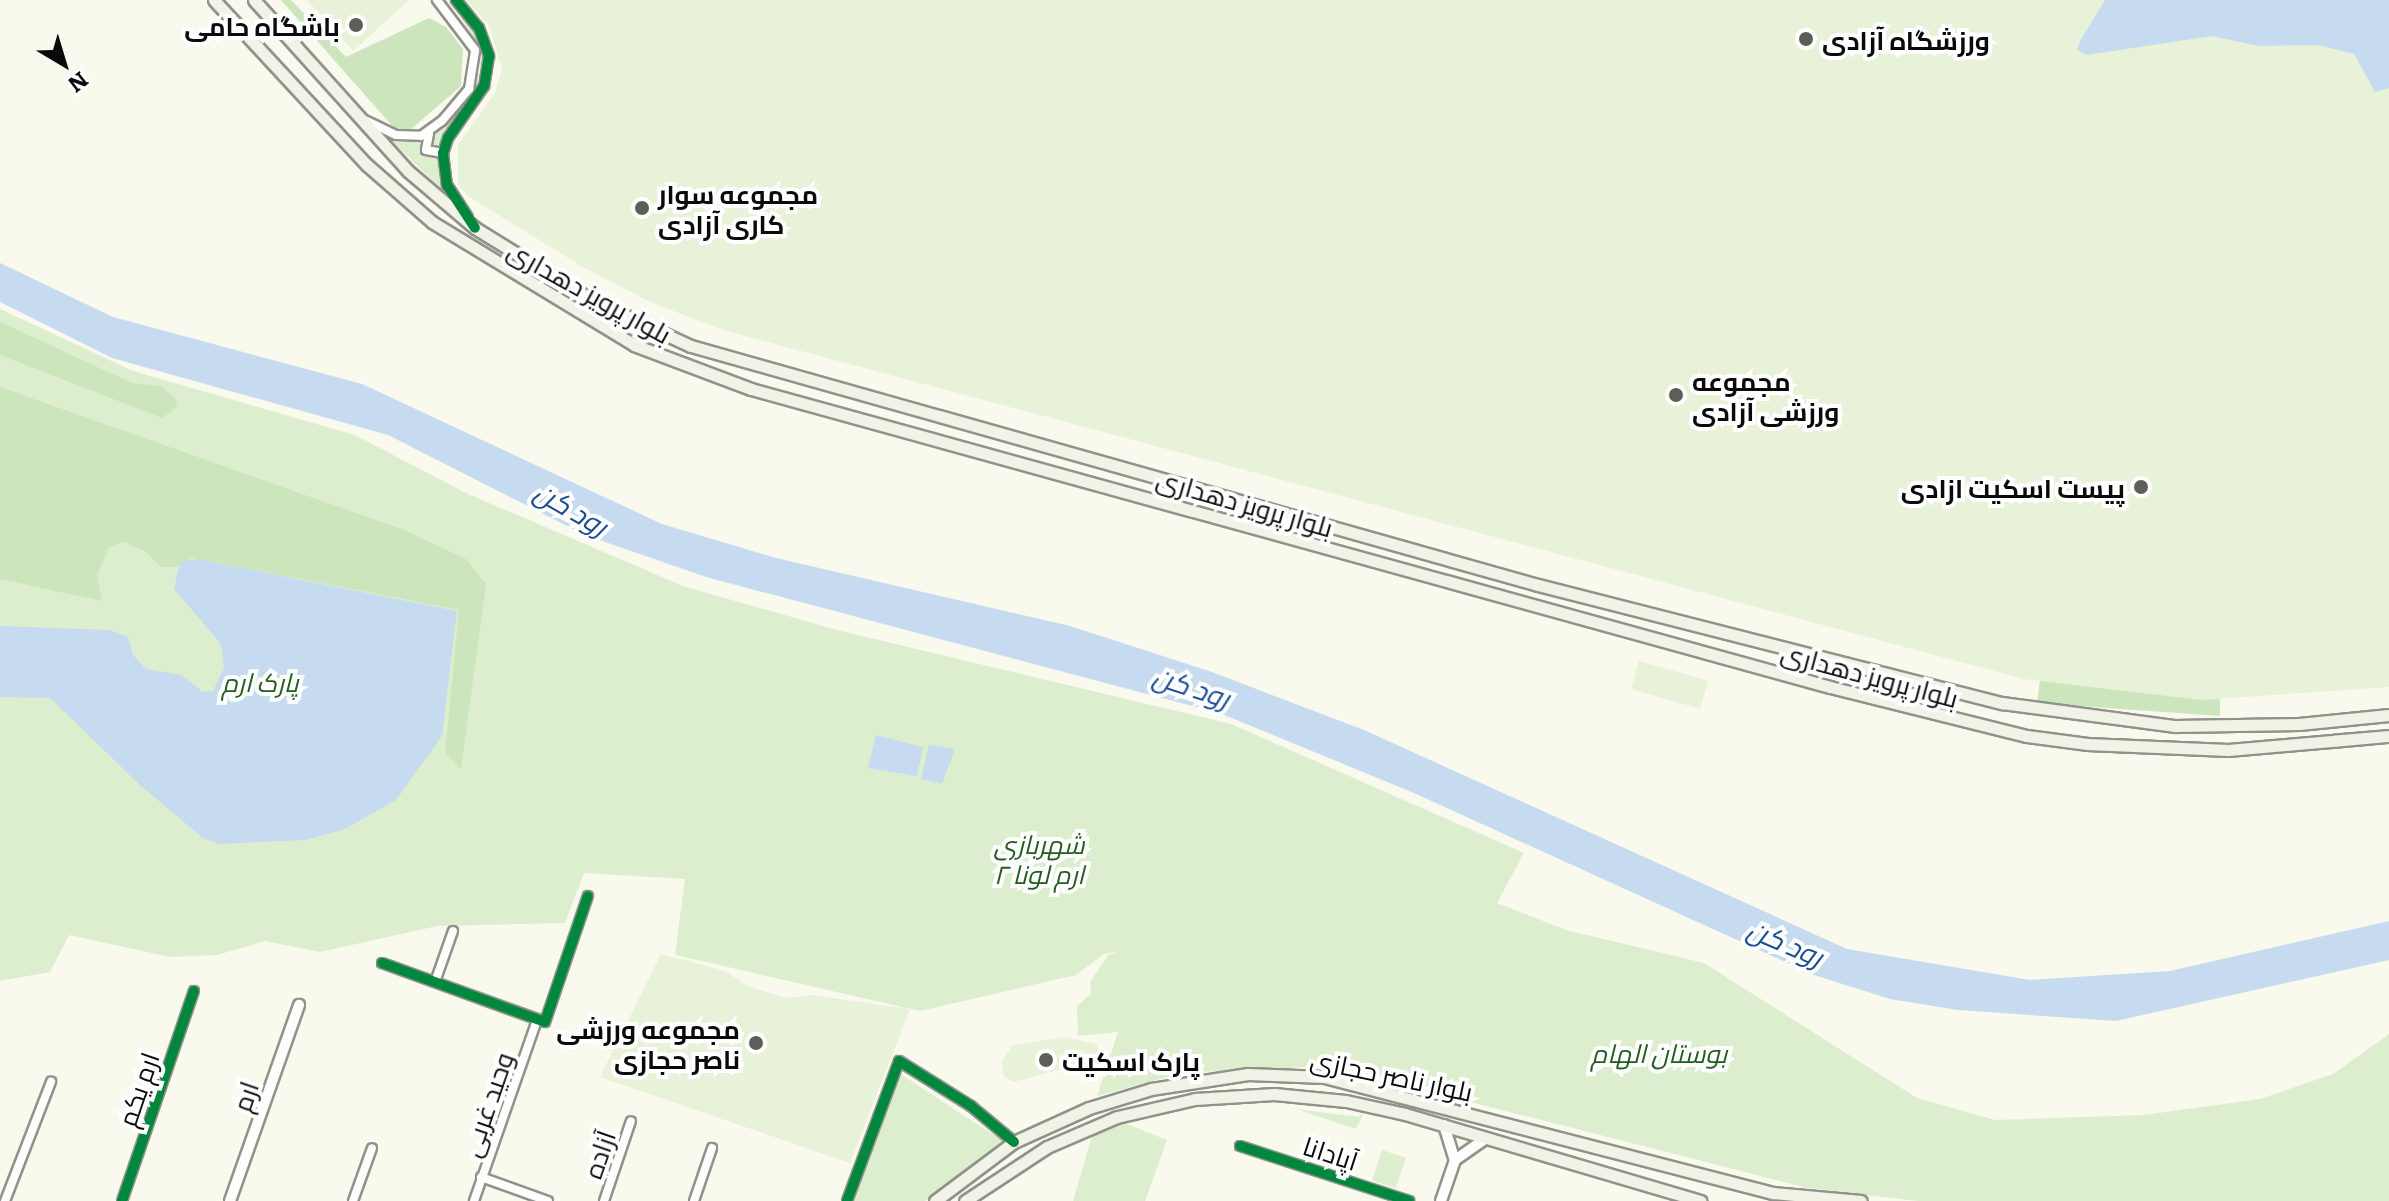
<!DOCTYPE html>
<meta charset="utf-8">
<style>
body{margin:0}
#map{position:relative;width:2389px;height:1201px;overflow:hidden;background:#f9f9ed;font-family:Literata,Cairo,serif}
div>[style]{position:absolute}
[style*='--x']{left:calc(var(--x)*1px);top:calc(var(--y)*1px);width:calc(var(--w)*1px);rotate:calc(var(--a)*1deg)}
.green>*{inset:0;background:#ddeece;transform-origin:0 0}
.forest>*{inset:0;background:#cce5bd}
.pitch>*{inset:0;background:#e7f2d8;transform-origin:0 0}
.water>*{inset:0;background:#c6dbf0}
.roads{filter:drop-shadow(2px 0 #92928c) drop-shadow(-2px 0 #92928c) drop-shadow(0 2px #92928c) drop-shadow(0 -2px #92928c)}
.minor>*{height:8px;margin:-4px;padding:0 4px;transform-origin:4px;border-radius:4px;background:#fefefc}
.tertiary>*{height:10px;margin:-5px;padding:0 5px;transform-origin:5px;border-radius:5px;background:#fefefc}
.secondary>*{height:11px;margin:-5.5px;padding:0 5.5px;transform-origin:5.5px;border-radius:5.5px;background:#f2f3e7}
.cycleway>*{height:10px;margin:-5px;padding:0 5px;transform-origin:5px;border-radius:5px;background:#00873e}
.dots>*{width:22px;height:22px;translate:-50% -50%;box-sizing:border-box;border:4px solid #fff;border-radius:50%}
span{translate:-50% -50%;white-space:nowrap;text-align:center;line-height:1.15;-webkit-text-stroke:8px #fff;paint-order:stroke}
.poi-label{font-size:26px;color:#0a0a0a;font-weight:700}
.right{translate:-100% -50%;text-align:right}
.left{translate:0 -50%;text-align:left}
.street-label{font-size:26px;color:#0a0a0a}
.park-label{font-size:26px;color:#225c1f;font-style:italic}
.water-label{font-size:28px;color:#1c4c92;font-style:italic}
.north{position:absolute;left:24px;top:24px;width:80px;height:80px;-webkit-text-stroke:6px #fff;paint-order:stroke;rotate:142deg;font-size:22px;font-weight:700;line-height:32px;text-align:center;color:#0a0a0a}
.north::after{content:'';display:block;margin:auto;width:28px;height:36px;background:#0a0a0a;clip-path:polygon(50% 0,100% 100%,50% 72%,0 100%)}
</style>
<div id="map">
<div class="green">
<i style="clip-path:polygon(458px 12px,479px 36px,485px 55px,482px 80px,438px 149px,432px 151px,427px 140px,467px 100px,480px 70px,479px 46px)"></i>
<i style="clip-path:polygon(380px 130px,419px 140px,425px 155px,440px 157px,442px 179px,452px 199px)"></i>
<i style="clip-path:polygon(0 309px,133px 371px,355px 435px,468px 494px,683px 586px,837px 630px,1231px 724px,1524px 853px,1497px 903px,1566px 930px,1704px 963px,1917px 1098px,1995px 1120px,2144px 1115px,2260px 1099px,2333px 1074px,2389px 1034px,2389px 1201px,1918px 1201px,1807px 1188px,1330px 1066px,1182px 1073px,1097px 1096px,1118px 1032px,1078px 1036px,1077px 1006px,1091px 994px,1090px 982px,1108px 955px,1120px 951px,1104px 954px,1076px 975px,920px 1011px,675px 955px,685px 879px,584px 873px,565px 923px,437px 926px,320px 952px,265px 941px,217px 955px,170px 957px,69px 935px,50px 972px,0 981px)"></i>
<i style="clip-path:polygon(902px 1075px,1003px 1141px,925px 1201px,853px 1201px,895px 1077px)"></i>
<i style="clip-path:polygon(1296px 1109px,1359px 1117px,1364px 1112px,1356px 1129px)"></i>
<i style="clip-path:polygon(1124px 1123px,1167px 1140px,1145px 1201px,1073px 1201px,1093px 1133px)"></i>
<i style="left:1382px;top:1150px;width:25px;height:32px;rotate:18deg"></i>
</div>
<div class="forest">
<i style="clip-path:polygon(281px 0,291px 0,346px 57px,429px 18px,446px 27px,463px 49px,461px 86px,409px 131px,395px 129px)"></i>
<i style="clip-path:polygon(0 322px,132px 383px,161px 386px,177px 400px,176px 408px,162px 418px,0 355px)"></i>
<i style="clip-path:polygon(0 387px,404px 530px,466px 559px,486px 584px,461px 769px,445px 753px,459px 610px,192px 558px,175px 567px,161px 567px,145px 551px,123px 542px,109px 547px,97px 575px,102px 601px,0 579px)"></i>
<i style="clip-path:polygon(2218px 595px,2220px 716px,2037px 703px,2044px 649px)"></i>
</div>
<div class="pitch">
<i style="clip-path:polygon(307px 0,409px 0,353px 51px)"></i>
<i style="clip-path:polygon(466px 0,2389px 0,2389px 687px,2201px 700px,2024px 679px,723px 330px,648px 301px,583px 267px,468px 196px,458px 185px,458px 145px,495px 93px,502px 68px,489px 25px)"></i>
<i style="left:1639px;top:661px;width:72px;height:29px;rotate:16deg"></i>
<i style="clip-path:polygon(661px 954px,725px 971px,747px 986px,787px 998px,811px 995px,910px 1009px,850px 1163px,600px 1077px)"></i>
<i style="clip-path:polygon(1065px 1037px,1096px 1044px,1100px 1052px,1077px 1065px,1013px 1082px,1004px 1076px,1001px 1062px,1013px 1045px)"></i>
</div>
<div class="water">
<i style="clip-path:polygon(2105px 0,2389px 0,2389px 88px,2375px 92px,2354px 54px,2318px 45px,2259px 46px,2212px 36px,2086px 55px,2077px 50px,2080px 41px)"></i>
<i style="clip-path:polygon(0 263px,113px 317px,362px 384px,662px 524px,776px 558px,1070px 626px,1212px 672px,1364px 730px,1847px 949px,2030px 980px,2170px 971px,2389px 921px,2389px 960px,2116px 1021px,1958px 1010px,1890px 999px,1814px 975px,1414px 793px,1222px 714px,706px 577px,585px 535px,388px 435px,112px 358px,0 302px)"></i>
<i style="clip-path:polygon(197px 559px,457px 611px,442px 736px,396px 800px,345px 829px,305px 840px,219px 844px,203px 838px,140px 785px,50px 698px,0 697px,0 626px,110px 630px,128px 637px,133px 655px,146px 669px,181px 675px,203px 692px,213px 691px,224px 668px,221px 644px,174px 589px,180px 562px)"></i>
<i style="clip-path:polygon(876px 735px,923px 747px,917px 776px,868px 768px)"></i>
<i style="clip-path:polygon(929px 745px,955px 749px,942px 784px,921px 779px)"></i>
</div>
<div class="roads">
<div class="minor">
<i style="--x:456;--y:0;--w:36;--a:51"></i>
<i style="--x:479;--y:28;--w:30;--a:70"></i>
<i style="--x:489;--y:56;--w:30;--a:99"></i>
<i style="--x:484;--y:86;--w:63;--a:124.7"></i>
<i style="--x:448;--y:138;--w:16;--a:108"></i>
<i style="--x:443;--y:153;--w:32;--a:83"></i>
<i style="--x:447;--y:185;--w:38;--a:57"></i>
<i style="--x:365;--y:120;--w:34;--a:26"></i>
<i style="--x:396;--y:135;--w:25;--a:2"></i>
<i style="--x:421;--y:136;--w:26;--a:-36"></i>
<i style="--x:442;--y:121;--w:42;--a:-49.8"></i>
<i style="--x:469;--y:89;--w:39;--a:-81"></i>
<i style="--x:475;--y:50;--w:63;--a:-127.2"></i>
<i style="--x:429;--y:134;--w:16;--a:101"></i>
<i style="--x:426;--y:150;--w:17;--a:10"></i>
<i style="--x:382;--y:963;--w:173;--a:19.9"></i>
<i style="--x:545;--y:1022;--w:133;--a:-71.2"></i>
<i style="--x:435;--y:982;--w:54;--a:-70.6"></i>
<i style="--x:1240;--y:1146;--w:178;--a:18"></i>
<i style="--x:481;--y:1177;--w:71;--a:19.7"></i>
<i style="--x:5;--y:1201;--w:128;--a:-68.9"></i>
<i style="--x:122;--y:1201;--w:222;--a:-71.1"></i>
<i style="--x:353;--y:1201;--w:56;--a:-70.3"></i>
<i style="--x:474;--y:1201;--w:192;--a:-70.8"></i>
<i style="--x:604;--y:1201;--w:84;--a:-71.4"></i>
<i style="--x:694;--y:1201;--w:56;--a:-71.2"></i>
<i style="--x:847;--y:1201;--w:149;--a:-69.6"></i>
<i style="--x:899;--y:1061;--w:85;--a:32"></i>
<i style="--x:971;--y:1106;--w:56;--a:39.9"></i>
</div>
<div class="tertiary">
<i style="--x:1444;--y:1125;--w:37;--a:73"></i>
<i style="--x:1455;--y:1160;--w:35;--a:-35"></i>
<i style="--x:230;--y:1201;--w:208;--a:-70.6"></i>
<i style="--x:1441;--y:1201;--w:43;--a:-71.1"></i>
</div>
<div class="secondary">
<i style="--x:214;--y:0;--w:225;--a:47.2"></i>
<i style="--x:367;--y:165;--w:86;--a:41.2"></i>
<i style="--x:432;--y:222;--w:237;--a:31.3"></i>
<i style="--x:634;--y:345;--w:125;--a:20.6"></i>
<i style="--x:751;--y:389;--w:1119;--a:15.44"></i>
<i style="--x:1830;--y:687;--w:203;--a:14"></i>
<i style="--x:2027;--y:736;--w:61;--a:7.6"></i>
<i style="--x:2087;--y:744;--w:141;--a:2.4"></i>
<i style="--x:2228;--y:750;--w:162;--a:-5"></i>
<i style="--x:254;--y:0;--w:230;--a:48"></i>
<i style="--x:408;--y:171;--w:88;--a:40.4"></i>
<i style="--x:475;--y:228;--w:135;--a:31.7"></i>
<i style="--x:590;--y:299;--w:111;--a:25"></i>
<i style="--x:691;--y:346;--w:880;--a:15.76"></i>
<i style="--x:1538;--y:585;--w:479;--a:14.3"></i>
<i style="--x:2002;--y:703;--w:175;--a:7.6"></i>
<i style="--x:2175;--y:726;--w:124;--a:-0.9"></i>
<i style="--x:2299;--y:724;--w:90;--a:-5.7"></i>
<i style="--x:935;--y:1201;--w:99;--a:-36.8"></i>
<i style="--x:1014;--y:1142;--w:82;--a:-24.4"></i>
<i style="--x:1089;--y:1108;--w:65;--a:-17"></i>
<i style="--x:1151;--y:1089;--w:98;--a:-8.8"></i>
<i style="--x:1248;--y:1074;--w:76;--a:2.3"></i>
<i style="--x:1324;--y:1077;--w:464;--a:14.5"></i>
<i style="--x:1773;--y:1193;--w:88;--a:5.2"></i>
<i style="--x:965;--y:1201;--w:98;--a:-33.4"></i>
<i style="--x:1047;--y:1147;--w:76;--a:-23.2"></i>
<i style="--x:1117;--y:1117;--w:80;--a:-13"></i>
<i style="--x:1195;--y:1099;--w:79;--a:-3.6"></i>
<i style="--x:1274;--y:1094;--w:72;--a:5.6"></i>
<i style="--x:1346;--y:1101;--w:60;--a:12.4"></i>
<i style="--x:1405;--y:1114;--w:308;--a:16.4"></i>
</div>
</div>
<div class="cycleway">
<i style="--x:456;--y:0;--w:36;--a:51"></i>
<i style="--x:479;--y:28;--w:30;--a:70"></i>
<i style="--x:489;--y:56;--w:30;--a:99"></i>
<i style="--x:484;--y:86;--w:63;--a:124.7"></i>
<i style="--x:448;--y:138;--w:16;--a:108"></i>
<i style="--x:443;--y:153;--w:32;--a:83"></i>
<i style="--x:447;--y:185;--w:51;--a:56.9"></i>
<i style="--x:382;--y:963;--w:173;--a:19.9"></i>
<i style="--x:545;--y:1022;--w:133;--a:-71.2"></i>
<i style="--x:1240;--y:1146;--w:178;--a:18"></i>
<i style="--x:122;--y:1201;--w:222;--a:-71.1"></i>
<i style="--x:847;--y:1201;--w:149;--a:-69.6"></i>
<i style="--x:899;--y:1061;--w:85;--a:32"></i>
<i style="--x:971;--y:1106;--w:56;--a:39.9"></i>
</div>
<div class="dots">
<i style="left:356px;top:25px;background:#5e5e59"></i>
<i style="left:1806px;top:39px;background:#5e5e59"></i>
<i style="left:642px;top:208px;background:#5e5e59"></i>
<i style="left:1676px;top:395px;background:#5e5e59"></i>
<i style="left:2141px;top:487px;background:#5e5e59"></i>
<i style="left:756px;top:1043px;background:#5e5e59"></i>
<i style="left:1046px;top:1060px;background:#5e5e59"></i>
</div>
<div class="poi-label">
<span class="right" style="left:340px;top:25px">باشگاه حامی</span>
<span class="left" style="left:1822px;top:39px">ورزشگاه آزادی</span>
<span class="left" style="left:658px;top:208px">مجموعه سوار<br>کاری آزادی</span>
<span class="left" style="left:1692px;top:395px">مجموعه<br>ورزشی آزادی</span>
<span class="right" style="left:2125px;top:487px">پیست اسکیت ازادی</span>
<span class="right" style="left:740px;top:1043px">مجموعه ورزشی<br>ناصر حجازی</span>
<span class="left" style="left:1062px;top:1060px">پارک اسکیت</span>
</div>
<div class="street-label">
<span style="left:590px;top:291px;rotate:29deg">بلوار پرویز دهداری</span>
<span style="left:1245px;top:502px;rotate:16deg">بلوار پرویز دهداری</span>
<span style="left:1870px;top:674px;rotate:15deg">بلوار پرویز دهداری</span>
<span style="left:1392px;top:1074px;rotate:12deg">بلوار ناصر حجازی</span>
<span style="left:137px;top:1089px;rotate:-71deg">ارم یکم</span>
<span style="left:244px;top:1096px;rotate:-71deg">ارم</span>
<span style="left:486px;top:1104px;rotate:-71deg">وحید غربی</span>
<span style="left:1331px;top:1152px;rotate:18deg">آپادانا</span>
<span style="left:598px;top:1154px;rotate:-71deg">آزاده</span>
</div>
<div class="park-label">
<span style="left:260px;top:681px">پارک ارم</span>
<span style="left:1039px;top:858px">شهربازی<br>ارم لونا ۲</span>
<span style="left:1659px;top:1052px">بوستان الهام</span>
</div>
<div class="water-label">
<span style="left:572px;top:507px;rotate:30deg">رود کن</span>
<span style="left:1192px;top:685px;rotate:18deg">رود کن</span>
<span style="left:1786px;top:941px;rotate:23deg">رود کن</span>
</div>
<div class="north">N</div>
</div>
